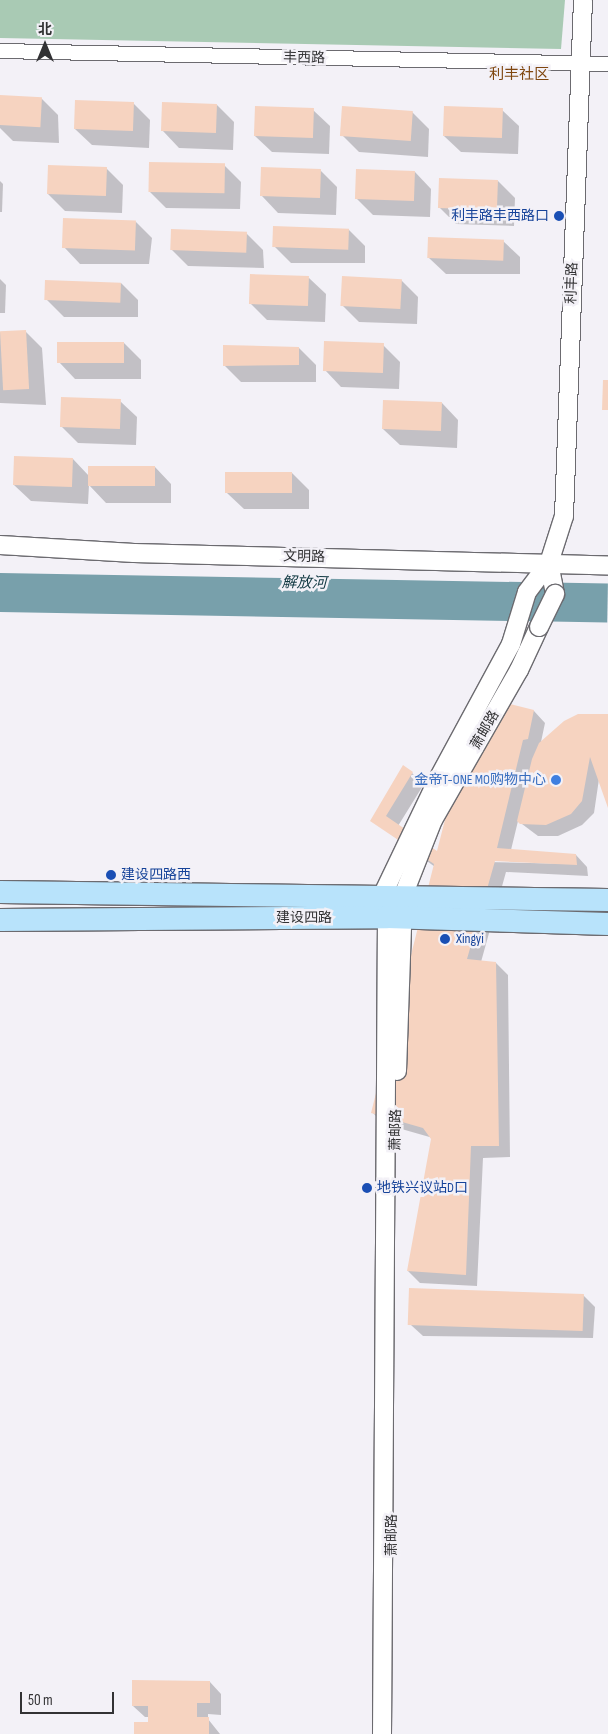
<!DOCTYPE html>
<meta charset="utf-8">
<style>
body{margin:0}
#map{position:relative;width:608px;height:1734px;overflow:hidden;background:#f3f1f7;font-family:"Sofia Sans Condensed","Noto Sans SC",sans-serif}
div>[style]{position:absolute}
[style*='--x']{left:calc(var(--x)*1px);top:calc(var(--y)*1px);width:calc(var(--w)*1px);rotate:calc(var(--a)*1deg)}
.forest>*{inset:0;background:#a9cab4}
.water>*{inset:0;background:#78a0ab;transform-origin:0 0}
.shadow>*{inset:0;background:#0003}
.building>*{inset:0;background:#f6d3c0;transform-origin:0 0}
.roads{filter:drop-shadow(1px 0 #6c6b70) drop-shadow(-1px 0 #6c6b70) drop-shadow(0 1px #6c6b70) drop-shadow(0 -1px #6c6b70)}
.minor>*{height:14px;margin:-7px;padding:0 7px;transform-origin:7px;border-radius:7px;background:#fff}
.tertiary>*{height:18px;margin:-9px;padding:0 9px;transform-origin:9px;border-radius:9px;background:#fff}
.primary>*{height:22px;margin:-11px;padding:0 11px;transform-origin:11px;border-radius:11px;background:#b8e3fb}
.bridges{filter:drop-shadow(1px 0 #6c6b70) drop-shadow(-1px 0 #6c6b70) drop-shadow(0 1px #6c6b70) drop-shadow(0 -1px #6c6b70)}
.tertiary-bridge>*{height:18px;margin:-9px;padding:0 9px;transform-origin:9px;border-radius:9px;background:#fff}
.dots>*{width:14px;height:14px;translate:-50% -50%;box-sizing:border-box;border:2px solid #f3f1f7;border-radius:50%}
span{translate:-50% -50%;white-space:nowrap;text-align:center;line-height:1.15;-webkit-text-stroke:5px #f3f1f7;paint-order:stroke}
.street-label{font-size:14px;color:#323234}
.transit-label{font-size:14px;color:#164399}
.right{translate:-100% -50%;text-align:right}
.left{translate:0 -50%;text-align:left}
.shop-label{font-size:14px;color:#366cbe}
.neighbourhood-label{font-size:15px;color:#7f470f}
.water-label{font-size:15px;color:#0f3740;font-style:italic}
.north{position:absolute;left:20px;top:20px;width:50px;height:50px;-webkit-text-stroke:4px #f3f1f7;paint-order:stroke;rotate:0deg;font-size:14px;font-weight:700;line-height:20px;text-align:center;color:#323234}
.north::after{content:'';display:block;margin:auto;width:18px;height:22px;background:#323234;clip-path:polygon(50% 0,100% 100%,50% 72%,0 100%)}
.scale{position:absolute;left:20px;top:1692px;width:94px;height:22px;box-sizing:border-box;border:2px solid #323234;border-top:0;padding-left:6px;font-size:15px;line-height:18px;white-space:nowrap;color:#323234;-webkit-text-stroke:4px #f3f1f7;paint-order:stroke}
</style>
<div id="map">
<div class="forest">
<i style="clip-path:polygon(0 0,565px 0,561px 49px,0 38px)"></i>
</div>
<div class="water">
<i style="left:0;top:573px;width:608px;height:39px;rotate:1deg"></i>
</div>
<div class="shadow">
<i style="clip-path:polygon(0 97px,41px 98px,58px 115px,59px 143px,13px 141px,0 128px)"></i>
<i style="clip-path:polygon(133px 103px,150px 120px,149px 148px,92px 145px,75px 129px)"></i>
<i style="clip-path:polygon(217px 105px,234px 122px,233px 150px,179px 148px,163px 131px)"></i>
<i style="clip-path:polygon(313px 110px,330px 126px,329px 154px,272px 152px,255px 136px)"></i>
<i style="clip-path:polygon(502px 110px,519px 126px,518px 154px,461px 152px,444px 136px)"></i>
<i style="clip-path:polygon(412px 112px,429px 129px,428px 157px,359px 152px,343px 136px)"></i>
<i style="clip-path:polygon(224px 165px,241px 182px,240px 209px,166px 208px,149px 191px)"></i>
<i style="clip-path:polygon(106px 168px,123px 185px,122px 213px,65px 211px,48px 194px)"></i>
<i style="clip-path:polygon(320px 170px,337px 187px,336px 215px,278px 213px,262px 196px)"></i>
<i style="clip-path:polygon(415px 172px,431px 189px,430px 217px,373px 215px,356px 198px)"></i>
<i style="clip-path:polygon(0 181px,3px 184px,2px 212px,0 212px)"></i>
<i style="clip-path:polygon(498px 181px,515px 198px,514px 226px,456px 224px,439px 207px)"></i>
<i style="clip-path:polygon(136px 222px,152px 238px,149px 264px,80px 264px,64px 247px)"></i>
<i style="clip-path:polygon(348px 229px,365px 246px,365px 263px,291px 263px,274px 246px)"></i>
<i style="clip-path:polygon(246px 233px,263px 250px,264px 268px,188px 266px,172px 250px)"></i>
<i style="clip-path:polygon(503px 241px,520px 257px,520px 274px,446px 274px,429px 258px)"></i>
<i style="clip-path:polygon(309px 278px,326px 294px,325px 322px,267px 320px,250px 303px)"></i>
<i style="clip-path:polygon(0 279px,6px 285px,5px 313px,0 313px)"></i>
<i style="clip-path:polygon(401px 280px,418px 297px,417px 324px,359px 322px,343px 306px)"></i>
<i style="clip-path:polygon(121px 283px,138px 300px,138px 317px,64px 317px,47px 300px)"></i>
<i style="clip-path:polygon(25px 331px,42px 348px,46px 405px,0 403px,0 332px)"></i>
<i style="clip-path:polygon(124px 343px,141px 360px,141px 379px,75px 379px,59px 362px)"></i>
<i style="clip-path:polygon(383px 345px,400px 362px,399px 389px,341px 387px,325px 370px)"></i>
<i style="clip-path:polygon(299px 348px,316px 365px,316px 382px,241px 382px,224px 365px)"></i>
<i style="clip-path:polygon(120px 401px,137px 417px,136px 445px,78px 443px,61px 426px)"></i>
<i style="clip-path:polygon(442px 403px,458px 420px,457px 448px,400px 445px,383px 429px)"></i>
<i style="clip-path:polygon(73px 459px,89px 476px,155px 467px,171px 484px,171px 503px,106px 503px,89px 485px,88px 504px,31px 501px,14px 485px)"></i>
<i style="clip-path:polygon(292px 473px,309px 490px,309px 509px,244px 509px,227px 493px)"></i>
<i style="clip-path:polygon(evenodd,474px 697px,534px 711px,545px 723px,541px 742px,608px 715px,608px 802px,599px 779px,594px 813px,582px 825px,558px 836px,538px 836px,518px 821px,511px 850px,576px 855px,587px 867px,588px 876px,506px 872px,481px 962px,496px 963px,508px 975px,510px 1157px,483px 1158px,477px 1286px,420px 1283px,408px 1271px,433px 1138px,384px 1124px,373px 1113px,435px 867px,372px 820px,412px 773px,424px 784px,398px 826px,438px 854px,474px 697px,489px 860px,572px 864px,488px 862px,489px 860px)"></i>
<i style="clip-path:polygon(583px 1295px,595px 1307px,593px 1338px,423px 1336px,411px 1325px)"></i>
<i style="clip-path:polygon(210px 1682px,221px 1694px,221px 1715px,208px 1714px,208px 1719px,220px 1734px,135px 1734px,149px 1723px,149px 1717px,145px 1717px,133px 1706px)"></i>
</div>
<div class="building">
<i style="left:0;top:95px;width:42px;height:30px;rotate:3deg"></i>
<i style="left:75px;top:100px;width:59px;height:29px;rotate:2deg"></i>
<i style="left:162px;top:102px;width:55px;height:29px;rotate:2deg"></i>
<i style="left:255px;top:106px;width:59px;height:30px;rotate:2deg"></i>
<i style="left:342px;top:106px;width:71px;height:30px;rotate:4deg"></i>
<i style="left:444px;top:106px;width:59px;height:30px;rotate:2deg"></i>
<i style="left:149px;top:162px;width:76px;height:30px;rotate:1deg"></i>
<i style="left:48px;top:165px;width:59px;height:29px;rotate:2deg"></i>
<i style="left:261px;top:167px;width:60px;height:29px;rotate:2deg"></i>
<i style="left:356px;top:169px;width:59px;height:30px;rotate:2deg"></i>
<i style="left:439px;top:178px;width:59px;height:30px;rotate:2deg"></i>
<i style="left:63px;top:218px;width:73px;height:30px;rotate:2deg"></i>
<i style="left:273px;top:226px;width:76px;height:21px;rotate:2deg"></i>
<i style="left:171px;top:229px;width:76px;height:21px;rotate:2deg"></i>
<i style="left:428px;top:237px;width:76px;height:21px;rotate:2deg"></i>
<i style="left:250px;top:274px;width:59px;height:30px;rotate:2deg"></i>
<i style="left:342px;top:276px;width:60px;height:30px;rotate:3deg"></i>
<i style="left:45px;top:280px;width:76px;height:20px;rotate:2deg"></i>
<i style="left:26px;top:330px;width:59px;height:26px;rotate:87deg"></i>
<i style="left:324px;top:341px;width:60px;height:30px;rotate:2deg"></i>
<i style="left:57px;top:342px;width:67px;height:21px"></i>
<i style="clip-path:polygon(223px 345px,299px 347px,299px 365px,223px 366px)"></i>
<i style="clip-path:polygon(603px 380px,608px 380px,608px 410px,602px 410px)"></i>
<i style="left:61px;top:397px;width:60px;height:30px;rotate:2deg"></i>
<i style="left:383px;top:400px;width:59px;height:29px;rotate:2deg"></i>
<i style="left:14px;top:456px;width:59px;height:29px;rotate:2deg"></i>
<i style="left:88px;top:466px;width:67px;height:20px"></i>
<i style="left:225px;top:472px;width:67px;height:21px"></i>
<i style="clip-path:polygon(473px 695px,534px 710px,528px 739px,523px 740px,497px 848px,576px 854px,577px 865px,495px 861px,467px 959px,496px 962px,499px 1146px,471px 1146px,466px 1275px,407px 1271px,431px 1139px,423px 1128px,371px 1113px,434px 864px,370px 821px,403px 765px,413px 772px,386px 816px,437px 851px,468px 730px)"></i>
<i style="clip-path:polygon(578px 714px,608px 714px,608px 808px,590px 757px,582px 801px,571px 814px,546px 825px,520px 824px,517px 821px,532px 759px,539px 743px,564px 721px)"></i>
<i style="left:409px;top:1288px;width:175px;height:37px;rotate:2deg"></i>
<i style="clip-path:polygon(132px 1680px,210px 1681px,210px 1703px,197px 1703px,197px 1717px,209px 1717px,209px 1734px,134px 1734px,134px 1722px,148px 1722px,148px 1706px,132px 1706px)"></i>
</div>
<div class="roads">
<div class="minor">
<i style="--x:0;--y:51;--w:608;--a:1.22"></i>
</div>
<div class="tertiary">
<i style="--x:0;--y:545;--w:134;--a:3.4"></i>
<i style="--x:134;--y:553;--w:474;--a:1.5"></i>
<i style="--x:549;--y:563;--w:32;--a:79"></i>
<i style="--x:397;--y:1071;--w:175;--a:-88"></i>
<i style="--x:403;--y:896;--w:82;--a:-68.5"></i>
<i style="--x:433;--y:820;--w:173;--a:-60.2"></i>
<i style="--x:519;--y:670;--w:47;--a:-65.1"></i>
<i style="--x:382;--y:1734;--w:817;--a:-89.65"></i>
<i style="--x:387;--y:917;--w:22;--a:-103"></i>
<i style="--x:382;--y:896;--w:130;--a:-64.4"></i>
<i style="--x:438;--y:779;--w:153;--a:-61.6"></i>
<i style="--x:511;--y:644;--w:54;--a:-72.9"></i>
<i style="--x:527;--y:592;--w:36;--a:-53"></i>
<i style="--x:549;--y:563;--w:49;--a:-72.3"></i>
<i style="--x:564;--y:516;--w:516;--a:-87.89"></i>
</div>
<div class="primary">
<i style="--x:0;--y:892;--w:608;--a:0.75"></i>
<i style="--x:0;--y:920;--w:387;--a:-0.4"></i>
<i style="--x:387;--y:917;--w:221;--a:1.8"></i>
</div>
</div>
<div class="bridges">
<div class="tertiary-bridge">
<i style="--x:539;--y:627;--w:37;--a:-64"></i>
</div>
</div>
<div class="dots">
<i style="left:559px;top:216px;background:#1a4fb4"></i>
<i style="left:556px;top:780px;background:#3f7fe0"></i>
<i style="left:111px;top:875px;background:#1a4fb4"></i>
<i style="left:445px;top:939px;background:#1a4fb4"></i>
<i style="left:367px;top:1188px;background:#1a4fb4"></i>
</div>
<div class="street-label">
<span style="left:304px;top:58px;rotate:1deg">丰西路</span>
<span style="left:572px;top:283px;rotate:-88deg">利丰路</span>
<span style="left:304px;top:557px;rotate:1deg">文明路</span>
<span style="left:485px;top:730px;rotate:-60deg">萧邮路</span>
<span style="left:304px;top:918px">建设四路</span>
<span style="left:396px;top:1130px;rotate:-89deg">萧邮路</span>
<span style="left:392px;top:1535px;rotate:-90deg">萧邮路</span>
</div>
<div class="transit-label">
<span class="right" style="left:549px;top:216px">利丰路丰西路口</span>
<span class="left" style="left:121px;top:875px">建设四路西</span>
<span class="left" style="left:456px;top:939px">Xingyi</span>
<span class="left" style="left:377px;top:1188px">地铁兴议站D口</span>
</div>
<div class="shop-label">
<span class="right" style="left:546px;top:780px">金帝T-ONE MO购物中心</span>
</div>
<div class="neighbourhood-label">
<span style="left:519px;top:75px">利丰社区</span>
</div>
<div class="water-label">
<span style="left:304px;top:583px;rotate:1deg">解放河</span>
</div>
<div class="north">北</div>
<div class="scale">50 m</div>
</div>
